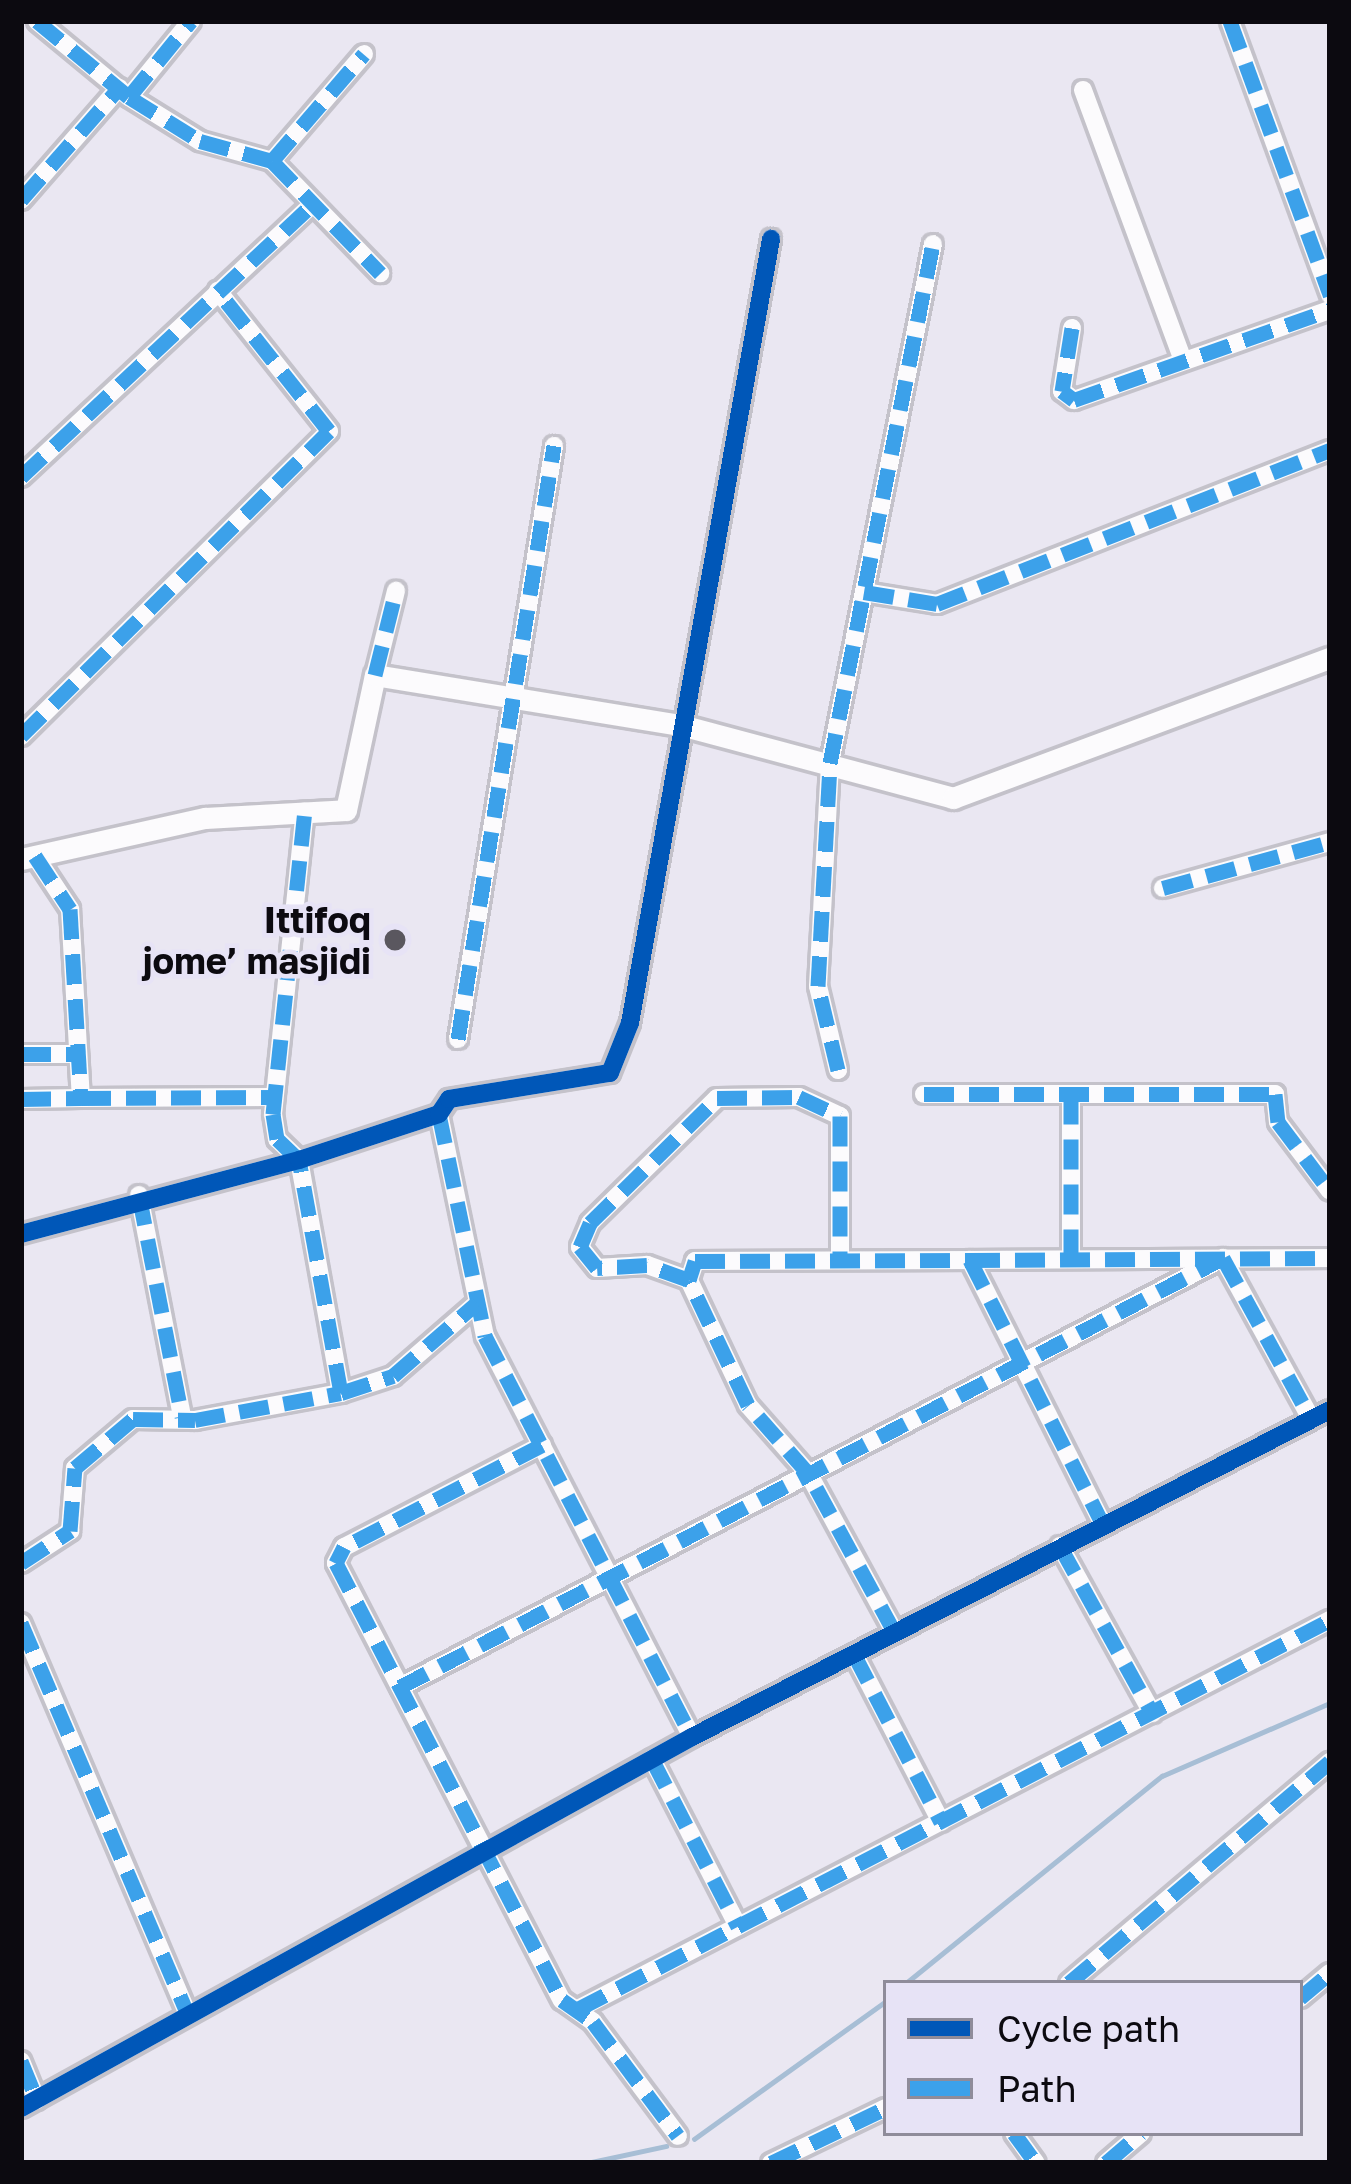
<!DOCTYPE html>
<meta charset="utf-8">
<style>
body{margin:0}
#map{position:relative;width:1351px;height:2184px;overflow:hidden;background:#eae7f2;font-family:"Golos Text",sans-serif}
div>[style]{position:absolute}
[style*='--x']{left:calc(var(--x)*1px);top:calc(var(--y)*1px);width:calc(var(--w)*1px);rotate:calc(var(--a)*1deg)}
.stream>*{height:4.5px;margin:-2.25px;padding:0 2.25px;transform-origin:2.25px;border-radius:2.25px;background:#a7bed5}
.roads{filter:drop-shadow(3px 0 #c4c2ca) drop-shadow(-3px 0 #c4c2ca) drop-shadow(0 3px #c4c2ca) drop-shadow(0 -3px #c4c2ca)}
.minor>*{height:18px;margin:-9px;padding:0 9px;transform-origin:9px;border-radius:9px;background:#fcfbfd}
.tertiary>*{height:21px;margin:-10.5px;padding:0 10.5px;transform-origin:10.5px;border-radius:10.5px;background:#fcfbfd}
.quiet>*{height:15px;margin-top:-7.5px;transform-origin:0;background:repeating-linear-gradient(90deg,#3ca1ea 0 30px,transparent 0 45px)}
.cycleway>*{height:18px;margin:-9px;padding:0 9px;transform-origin:9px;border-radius:9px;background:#0057b8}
.dots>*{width:33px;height:33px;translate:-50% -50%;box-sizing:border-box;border:6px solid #e7e3f6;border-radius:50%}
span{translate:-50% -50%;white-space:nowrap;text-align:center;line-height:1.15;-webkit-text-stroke:9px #e7e3f6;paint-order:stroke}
.poi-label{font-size:36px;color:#0c0a10;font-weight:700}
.right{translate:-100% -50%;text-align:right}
.frame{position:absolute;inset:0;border:24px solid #0c0a10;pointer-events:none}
.legend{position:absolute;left:883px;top:1980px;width:420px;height:156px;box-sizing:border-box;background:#e7e3f6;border:3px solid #8f8c9a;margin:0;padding:15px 21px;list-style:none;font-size:36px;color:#0c0a10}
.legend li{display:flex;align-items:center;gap:24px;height:60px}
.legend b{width:60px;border:3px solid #8f8c9a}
</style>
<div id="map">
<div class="stream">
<i style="--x:906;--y:1983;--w:329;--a:-39"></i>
<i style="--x:1162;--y:1776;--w:183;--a:-23.5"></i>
<i style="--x:694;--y:2139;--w:236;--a:-35.7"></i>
<i style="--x:587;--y:2163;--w:81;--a:-12.1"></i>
</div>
<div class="roads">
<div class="minor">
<i style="--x:37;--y:21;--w:119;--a:39.6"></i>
<i style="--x:129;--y:97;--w:98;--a:-50.8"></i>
<i style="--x:1230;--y:21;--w:292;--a:69.9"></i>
<i style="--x:1083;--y:90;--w:289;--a:69.7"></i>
<i style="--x:129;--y:97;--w:84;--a:31.8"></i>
<i style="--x:200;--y:141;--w:75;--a:15.5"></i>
<i style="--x:272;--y:161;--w:156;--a:46"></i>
<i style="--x:272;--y:161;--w:141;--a:-49.3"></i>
<i style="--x:21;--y:200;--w:149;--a:-48.8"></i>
<i style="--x:1072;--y:328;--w:64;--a:99"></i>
<i style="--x:1062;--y:391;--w:15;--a:37"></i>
<i style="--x:1074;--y:400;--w:271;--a:-19.4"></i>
<i style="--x:21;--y:477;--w:396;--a:-43.1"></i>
<i style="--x:864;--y:592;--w:74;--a:9.3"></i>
<i style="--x:937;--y:604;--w:422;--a:-21.4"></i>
<i style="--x:375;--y:675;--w:87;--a:-76"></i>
<i style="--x:21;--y:736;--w:433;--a:-44.7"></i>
<i style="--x:329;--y:431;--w:179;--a:-128.4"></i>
<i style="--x:35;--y:856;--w:64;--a:56.6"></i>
<i style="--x:70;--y:909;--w:189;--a:86.7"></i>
<i style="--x:81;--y:1098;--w:193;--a:-0.3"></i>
<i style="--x:1163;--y:888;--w:173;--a:-15.4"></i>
<i style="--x:458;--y:1039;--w:601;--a:-80.8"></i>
<i style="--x:21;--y:1054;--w:56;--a:0"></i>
<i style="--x:838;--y:1070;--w:86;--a:-103.4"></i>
<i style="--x:818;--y:986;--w:223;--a:-86.9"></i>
<i style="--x:830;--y:763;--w:529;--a:-78.78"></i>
<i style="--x:924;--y:1094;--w:351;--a:0"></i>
<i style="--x:1275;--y:1094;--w:28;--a:84"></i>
<i style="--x:1278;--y:1122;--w:86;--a:53"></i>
<i style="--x:1071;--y:1094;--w:165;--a:90"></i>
<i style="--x:21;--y:1099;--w:60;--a:-1"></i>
<i style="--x:439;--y:1114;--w:227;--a:78.3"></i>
<i style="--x:485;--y:1336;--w:451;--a:62.7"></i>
<i style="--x:139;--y:1195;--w:226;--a:79"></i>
<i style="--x:21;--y:1234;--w:288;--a:-14.9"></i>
<i style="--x:299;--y:1160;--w:147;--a:-18.2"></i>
<i style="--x:439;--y:1114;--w:18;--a:-56"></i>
<i style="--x:449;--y:1099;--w:163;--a:-9.2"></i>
<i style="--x:610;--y:1073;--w:54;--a:-68.2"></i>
<i style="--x:630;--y:1023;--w:797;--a:-79.8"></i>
<i style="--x:970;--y:1260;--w:360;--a:-0.3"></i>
<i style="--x:689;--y:1280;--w:45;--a:-160.3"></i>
<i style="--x:647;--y:1265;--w:50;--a:176.6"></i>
<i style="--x:597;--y:1268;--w:27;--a:-129"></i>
<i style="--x:580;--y:1247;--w:26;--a:-67"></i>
<i style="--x:590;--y:1223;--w:178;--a:-44.5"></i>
<i style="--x:717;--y:1098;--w:82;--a:-0.7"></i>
<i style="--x:799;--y:1097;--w:45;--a:24.9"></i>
<i style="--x:840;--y:1116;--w:144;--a:90"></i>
<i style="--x:341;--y:1393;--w:55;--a:-18.1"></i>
<i style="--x:393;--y:1376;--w:111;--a:-41"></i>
<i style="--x:542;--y:1445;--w:223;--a:152.7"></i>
<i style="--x:344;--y:1547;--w:18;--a:117"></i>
<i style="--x:336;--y:1563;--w:492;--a:62.7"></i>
<i style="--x:562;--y:2000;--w:38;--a:35"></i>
<i style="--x:593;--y:2022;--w:142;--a:53.3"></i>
<i style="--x:1060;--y:1546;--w:191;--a:61.1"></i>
<i style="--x:21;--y:1563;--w:59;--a:-33.1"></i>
<i style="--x:70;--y:1531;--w:63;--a:-85.5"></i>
<i style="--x:75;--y:1468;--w:76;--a:-40.2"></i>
<i style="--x:133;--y:1419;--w:62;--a:0.9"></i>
<i style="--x:195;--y:1420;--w:148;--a:-10.5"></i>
<i style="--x:341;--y:1393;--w:237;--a:-100.2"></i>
<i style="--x:299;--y:1160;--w:30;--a:-136"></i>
<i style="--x:277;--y:1139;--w:25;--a:-99"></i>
<i style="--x:273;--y:1114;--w:304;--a:-84"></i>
<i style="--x:21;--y:1623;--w:425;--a:66.9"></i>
<i style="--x:895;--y:1633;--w:182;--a:-118.5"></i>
<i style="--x:808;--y:1473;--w:91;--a:-131.4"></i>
<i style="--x:748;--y:1405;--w:138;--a:-115.3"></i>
<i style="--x:689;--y:1280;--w:20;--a:-72"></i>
<i style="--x:695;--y:1261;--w:275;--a:-0.2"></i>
<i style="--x:970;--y:1260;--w:296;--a:63.3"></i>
<i style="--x:854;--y:1654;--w:189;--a:62.6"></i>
<i style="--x:400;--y:1687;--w:928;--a:-27.53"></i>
<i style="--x:1223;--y:1258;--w:183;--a:61.3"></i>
<i style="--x:652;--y:1759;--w:188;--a:62.8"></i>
<i style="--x:1069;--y:1983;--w:342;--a:-40.3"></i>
<i style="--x:1300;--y:1998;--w:39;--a:-40"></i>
<i style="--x:578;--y:2009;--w:847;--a:-27.35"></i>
<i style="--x:21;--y:2061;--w:42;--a:67.7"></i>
<i style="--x:21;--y:2108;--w:767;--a:-28.94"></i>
<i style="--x:692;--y:1737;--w:717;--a:-27.14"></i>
<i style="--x:1014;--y:2133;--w:37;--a:54"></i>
<i style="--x:771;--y:2163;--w:127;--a:-25.6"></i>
<i style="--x:1106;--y:2163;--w:46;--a:-40.6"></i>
</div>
<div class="tertiary">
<i style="--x:21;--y:859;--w:189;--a:-12.6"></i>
<i style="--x:205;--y:818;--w:141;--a:-3.2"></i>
<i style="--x:346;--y:810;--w:138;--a:-77.9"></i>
<i style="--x:375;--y:675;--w:310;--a:9.3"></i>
<i style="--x:681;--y:725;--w:282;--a:15"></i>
<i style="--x:953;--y:798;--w:402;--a:-20.4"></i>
</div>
</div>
<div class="quiet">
<i style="--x:37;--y:21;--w:119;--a:39.6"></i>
<i style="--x:129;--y:97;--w:98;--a:-50.8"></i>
<i style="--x:1230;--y:21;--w:292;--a:69.9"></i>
<i style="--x:129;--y:97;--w:84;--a:31.8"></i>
<i style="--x:200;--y:141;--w:75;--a:15.5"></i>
<i style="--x:272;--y:161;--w:156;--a:46"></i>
<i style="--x:272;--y:161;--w:141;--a:-49.3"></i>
<i style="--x:21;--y:200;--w:149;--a:-48.8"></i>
<i style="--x:1072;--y:328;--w:64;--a:99"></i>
<i style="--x:1062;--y:391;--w:15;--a:37"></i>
<i style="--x:1074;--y:400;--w:271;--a:-19.4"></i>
<i style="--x:21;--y:477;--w:396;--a:-43.1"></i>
<i style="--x:864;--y:592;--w:74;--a:9.3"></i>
<i style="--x:937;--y:604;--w:422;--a:-21.4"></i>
<i style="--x:375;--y:675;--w:87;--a:-76"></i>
<i style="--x:21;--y:736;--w:433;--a:-44.7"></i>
<i style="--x:329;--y:431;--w:179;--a:-128.4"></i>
<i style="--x:35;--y:856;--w:64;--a:56.6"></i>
<i style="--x:70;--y:909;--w:189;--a:86.7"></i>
<i style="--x:81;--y:1098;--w:193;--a:-0.3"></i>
<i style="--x:1163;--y:888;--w:173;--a:-15.4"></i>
<i style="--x:458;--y:1039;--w:601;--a:-80.8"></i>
<i style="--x:21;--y:1054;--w:56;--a:0"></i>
<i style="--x:838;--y:1070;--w:86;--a:-103.4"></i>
<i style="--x:818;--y:986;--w:223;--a:-86.9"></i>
<i style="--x:830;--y:763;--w:529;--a:-78.78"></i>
<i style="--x:924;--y:1094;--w:351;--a:0"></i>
<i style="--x:1275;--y:1094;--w:28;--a:84"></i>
<i style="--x:1278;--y:1122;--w:86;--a:53"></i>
<i style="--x:1071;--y:1094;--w:165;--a:90"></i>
<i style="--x:21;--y:1099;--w:60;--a:-1"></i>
<i style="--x:439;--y:1114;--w:227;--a:78.3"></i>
<i style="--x:485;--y:1336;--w:451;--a:62.7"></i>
<i style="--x:139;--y:1195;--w:226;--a:79"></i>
<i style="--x:970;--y:1260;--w:360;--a:-0.3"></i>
<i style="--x:689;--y:1280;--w:45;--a:-160.3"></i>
<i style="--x:647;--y:1265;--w:50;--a:176.6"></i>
<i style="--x:597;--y:1268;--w:27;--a:-129"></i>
<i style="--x:580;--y:1247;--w:26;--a:-67"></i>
<i style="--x:590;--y:1223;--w:178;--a:-44.5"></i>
<i style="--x:717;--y:1098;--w:82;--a:-0.7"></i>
<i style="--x:799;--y:1097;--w:45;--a:24.9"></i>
<i style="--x:840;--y:1116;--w:144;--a:90"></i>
<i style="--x:341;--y:1393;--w:55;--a:-18.1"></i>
<i style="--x:393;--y:1376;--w:111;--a:-41"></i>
<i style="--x:542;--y:1445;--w:223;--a:152.7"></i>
<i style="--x:344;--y:1547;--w:18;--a:117"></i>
<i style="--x:336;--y:1563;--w:492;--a:62.7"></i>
<i style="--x:562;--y:2000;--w:38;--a:35"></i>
<i style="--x:593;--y:2022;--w:142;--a:53.3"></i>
<i style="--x:1060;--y:1546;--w:191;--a:61.1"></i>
<i style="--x:21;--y:1563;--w:59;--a:-33.1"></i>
<i style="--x:70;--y:1531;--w:63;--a:-85.5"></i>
<i style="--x:75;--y:1468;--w:76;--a:-40.2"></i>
<i style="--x:133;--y:1419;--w:62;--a:0.9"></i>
<i style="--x:195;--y:1420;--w:148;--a:-10.5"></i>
<i style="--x:341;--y:1393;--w:237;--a:-100.2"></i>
<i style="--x:299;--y:1160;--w:30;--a:-136"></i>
<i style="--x:277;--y:1139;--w:25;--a:-99"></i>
<i style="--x:273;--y:1114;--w:304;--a:-84"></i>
<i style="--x:21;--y:1623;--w:425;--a:66.9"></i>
<i style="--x:895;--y:1633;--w:182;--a:-118.5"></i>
<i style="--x:808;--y:1473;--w:91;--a:-131.4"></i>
<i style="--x:748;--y:1405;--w:138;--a:-115.3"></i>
<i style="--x:689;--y:1280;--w:20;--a:-72"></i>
<i style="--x:695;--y:1261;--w:275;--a:-0.2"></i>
<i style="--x:970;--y:1260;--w:296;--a:63.3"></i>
<i style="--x:854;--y:1654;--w:189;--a:62.6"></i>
<i style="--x:400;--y:1687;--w:928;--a:-27.53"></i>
<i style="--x:1223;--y:1258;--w:183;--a:61.3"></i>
<i style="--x:652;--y:1759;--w:188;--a:62.8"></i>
<i style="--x:1069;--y:1983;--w:342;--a:-40.3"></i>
<i style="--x:1300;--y:1998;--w:39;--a:-40"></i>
<i style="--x:578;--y:2009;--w:847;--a:-27.35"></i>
<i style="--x:21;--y:2061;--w:42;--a:67.7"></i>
<i style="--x:1014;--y:2133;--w:37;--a:54"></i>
<i style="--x:771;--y:2163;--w:127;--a:-25.6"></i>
<i style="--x:1106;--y:2163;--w:46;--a:-40.6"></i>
</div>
<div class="cycleway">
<i style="--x:21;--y:1234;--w:288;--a:-14.9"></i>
<i style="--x:299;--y:1160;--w:147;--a:-18.2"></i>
<i style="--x:439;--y:1114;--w:18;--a:-56"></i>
<i style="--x:449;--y:1099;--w:163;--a:-9.2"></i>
<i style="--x:610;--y:1073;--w:54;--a:-68.2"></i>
<i style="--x:630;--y:1023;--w:797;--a:-79.8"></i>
<i style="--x:21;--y:2108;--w:767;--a:-28.94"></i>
<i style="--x:692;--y:1737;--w:717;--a:-27.14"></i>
</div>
<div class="dots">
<i style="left:395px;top:940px;background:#5a575f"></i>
</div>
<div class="poi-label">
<span class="right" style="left:371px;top:940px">Ittifoq<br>jome’ masjidi</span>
</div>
<div class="frame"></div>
<ul class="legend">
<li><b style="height:15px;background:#0057b8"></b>Cycle path</li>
<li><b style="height:15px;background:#3ca1ea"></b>Path</li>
</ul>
</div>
